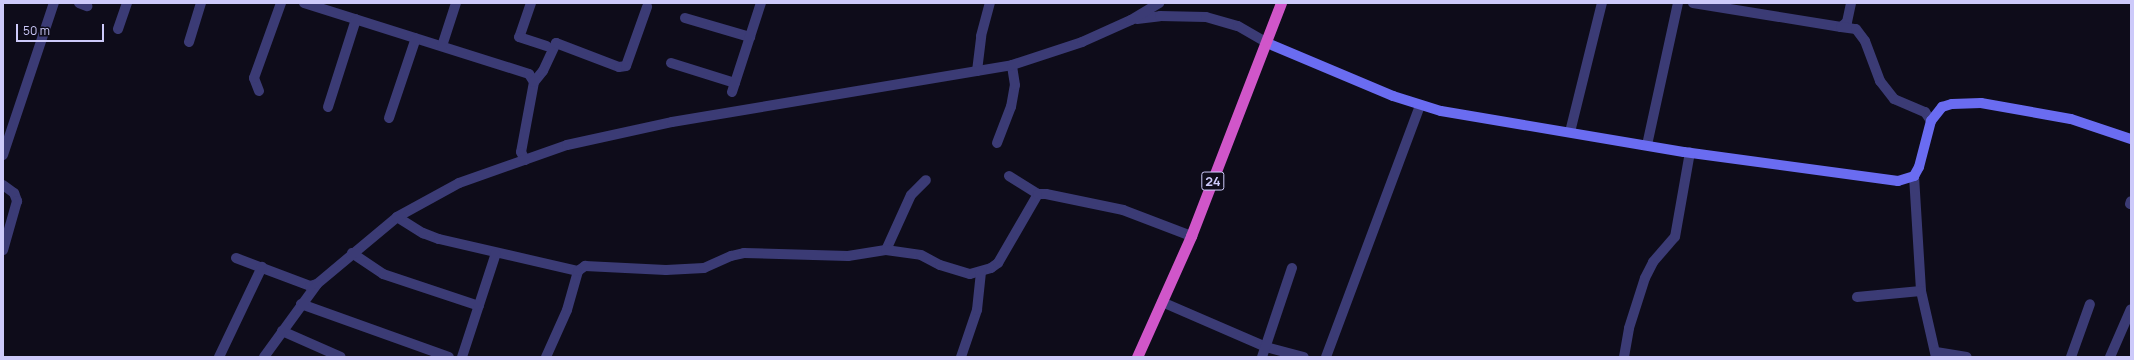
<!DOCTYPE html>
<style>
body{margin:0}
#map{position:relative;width:2134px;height:360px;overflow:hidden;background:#0e0c1a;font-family:Manrope,sans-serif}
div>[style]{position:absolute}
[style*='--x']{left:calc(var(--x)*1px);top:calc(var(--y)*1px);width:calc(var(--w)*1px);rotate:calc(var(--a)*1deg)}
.minor>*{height:10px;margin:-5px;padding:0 5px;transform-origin:5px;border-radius:5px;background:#3b3b75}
.secondary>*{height:10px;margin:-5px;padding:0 5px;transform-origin:5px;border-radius:5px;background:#6a6cf1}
.trunk>*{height:11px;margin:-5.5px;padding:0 5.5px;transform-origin:5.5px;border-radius:5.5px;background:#d056c9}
span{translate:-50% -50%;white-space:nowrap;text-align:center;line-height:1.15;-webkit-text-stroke:3px #0e0c1a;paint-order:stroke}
.shield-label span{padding:1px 3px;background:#0e0c1a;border:1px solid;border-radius:3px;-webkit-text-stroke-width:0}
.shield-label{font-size:13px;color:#cdcafa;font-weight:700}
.frame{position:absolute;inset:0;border:4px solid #cdcafa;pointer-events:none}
.scale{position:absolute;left:16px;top:24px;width:88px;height:18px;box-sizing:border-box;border:2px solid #cdcafa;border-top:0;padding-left:5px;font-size:12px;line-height:14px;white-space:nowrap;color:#cdcafa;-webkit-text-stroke:3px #0e0c1a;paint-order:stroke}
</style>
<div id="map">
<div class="minor">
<i style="--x:79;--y:3;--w:9;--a:21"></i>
<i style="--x:304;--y:3;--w:236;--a:17.5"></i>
<i style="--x:529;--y:74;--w:9;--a:58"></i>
<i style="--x:534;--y:82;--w:71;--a:100.5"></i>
<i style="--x:521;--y:152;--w:9;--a:63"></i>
<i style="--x:531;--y:3;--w:36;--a:109"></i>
<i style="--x:519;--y:37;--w:29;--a:18"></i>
<i style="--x:1693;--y:3;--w:150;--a:9.2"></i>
<i style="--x:1841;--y:27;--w:8;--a:-40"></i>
<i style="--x:1847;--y:22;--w:19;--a:-78"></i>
<i style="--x:685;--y:18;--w:68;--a:16.3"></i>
<i style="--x:1137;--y:19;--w:23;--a:-7"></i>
<i style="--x:1160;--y:16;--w:46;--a:1.2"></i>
<i style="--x:1206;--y:17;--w:33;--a:16"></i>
<i style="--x:1238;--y:26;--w:34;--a:30"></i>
<i style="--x:1841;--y:27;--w:15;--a:8"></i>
<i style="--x:1856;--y:29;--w:15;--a:53"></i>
<i style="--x:1865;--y:41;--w:43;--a:69.4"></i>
<i style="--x:1880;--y:81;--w:23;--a:52"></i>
<i style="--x:1894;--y:99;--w:34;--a:23"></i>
<i style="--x:1925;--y:112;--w:11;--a:56"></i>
<i style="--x:118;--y:29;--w:28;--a:-71"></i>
<i style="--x:189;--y:42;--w:41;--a:-72.9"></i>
<i style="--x:442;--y:46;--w:45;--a:-72"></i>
<i style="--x:671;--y:63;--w:67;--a:17.4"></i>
<i style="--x:977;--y:71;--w:35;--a:-83"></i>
<i style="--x:981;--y:36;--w:34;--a:-75"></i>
<i style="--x:534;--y:82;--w:14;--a:-51"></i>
<i style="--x:543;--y:71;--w:31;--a:-65"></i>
<i style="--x:556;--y:43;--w:67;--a:20.9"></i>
<i style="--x:619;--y:67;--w:7;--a:-8"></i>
<i style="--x:626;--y:66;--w:63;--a:-70.4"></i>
<i style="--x:259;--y:91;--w:14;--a:-111"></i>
<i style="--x:254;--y:78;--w:80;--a:-70.2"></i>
<i style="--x:732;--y:92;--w:94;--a:-72"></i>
<i style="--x:328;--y:107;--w:92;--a:-72.3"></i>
<i style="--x:389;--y:118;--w:84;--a:-71.4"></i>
<i style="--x:1570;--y:132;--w:133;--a:-76.1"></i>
<i style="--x:997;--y:143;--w:39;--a:-69"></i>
<i style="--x:1011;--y:107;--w:22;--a:-80"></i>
<i style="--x:1015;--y:85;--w:20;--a:-99"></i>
<i style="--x:1647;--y:145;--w:145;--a:-77.7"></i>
<i style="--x:3;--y:155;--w:160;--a:-71.5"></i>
<i style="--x:1009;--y:176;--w:34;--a:32"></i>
<i style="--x:1914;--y:176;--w:115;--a:86.5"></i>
<i style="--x:1921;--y:291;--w:68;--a:77.2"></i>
<i style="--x:3;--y:185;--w:14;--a:36"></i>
<i style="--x:14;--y:193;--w:9;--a:69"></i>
<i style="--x:17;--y:201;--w:51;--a:105.9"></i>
<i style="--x:2130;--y:204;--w:3;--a:-72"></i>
<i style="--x:397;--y:217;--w:31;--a:32"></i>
<i style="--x:423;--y:233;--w:17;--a:21"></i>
<i style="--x:439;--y:239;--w:143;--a:13"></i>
<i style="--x:886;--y:250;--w:60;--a:-65.6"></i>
<i style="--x:911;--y:195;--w:21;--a:-45"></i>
<i style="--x:352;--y:253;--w:37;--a:34"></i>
<i style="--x:383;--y:274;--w:101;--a:18.4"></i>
<i style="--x:236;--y:258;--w:79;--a:20.7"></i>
<i style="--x:310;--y:286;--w:7;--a:-16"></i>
<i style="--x:1857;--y:297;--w:64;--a:-5.4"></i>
<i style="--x:1162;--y:302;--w:113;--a:23.4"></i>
<i style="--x:1266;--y:347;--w:39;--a:15"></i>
<i style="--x:301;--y:304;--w:157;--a:19.7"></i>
<i style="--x:282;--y:331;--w:64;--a:23.8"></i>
<i style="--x:1936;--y:352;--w:31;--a:9"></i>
<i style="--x:219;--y:357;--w:100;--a:-64.5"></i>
<i style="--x:264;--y:357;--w:90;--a:-54"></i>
<i style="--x:317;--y:284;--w:104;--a:-39.9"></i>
<i style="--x:397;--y:217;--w:71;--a:-28.7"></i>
<i style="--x:459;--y:183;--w:114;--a:-19.4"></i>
<i style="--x:567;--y:145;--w:107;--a:-12.4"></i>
<i style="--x:672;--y:122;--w:345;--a:-9.5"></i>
<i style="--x:1012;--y:65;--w:74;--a:-18.2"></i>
<i style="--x:1082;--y:42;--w:54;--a:-24.2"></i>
<i style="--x:1131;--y:20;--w:33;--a:-31"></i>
<i style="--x:462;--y:357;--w:109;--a:-71.9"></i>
<i style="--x:546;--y:357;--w:51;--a:-65.9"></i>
<i style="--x:567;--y:310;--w:41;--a:-74.2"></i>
<i style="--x:578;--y:271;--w:9;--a:-36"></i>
<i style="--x:585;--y:266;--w:81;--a:2.8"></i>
<i style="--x:666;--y:270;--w:38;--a:-3"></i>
<i style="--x:704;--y:268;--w:30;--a:-24"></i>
<i style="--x:731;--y:256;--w:13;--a:-13"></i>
<i style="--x:744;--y:253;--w:104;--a:1.7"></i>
<i style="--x:848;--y:256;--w:38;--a:-9"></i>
<i style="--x:886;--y:250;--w:35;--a:8"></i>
<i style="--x:921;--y:255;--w:21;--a:28"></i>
<i style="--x:940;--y:265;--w:31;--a:17"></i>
<i style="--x:970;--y:274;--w:22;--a:-16"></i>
<i style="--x:991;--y:268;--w:9;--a:-36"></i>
<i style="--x:998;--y:263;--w:80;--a:-59.9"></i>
<i style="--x:1038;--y:194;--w:8;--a:0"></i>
<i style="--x:1046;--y:194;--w:79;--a:11.7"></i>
<i style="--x:1123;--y:210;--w:73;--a:20.9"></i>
<i style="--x:961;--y:357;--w:50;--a:-71.2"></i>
<i style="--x:977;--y:310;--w:38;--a:-84"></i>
<i style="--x:1262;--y:357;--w:94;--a:-71.4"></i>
<i style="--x:1326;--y:357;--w:268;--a:-69.5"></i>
<i style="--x:1624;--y:357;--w:29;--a:-80"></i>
<i style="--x:1629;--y:328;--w:52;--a:-72.3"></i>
<i style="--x:1645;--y:278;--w:18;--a:-63"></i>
<i style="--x:1653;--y:262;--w:33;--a:-49"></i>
<i style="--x:1675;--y:237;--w:86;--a:-80"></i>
<i style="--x:2071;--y:357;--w:56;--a:-70.3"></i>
<i style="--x:2110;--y:357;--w:52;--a:-66.4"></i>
</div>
<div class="secondary">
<i style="--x:1267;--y:43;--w:137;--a:22.8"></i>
<i style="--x:1393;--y:96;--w:50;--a:17.4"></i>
<i style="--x:1441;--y:111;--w:246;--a:9.6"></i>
<i style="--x:1684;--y:152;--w:216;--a:7.7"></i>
<i style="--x:1898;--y:181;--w:17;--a:-17"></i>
<i style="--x:1914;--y:176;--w:10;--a:-61"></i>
<i style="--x:1919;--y:167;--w:48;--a:-75.4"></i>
<i style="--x:1931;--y:121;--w:18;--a:-52"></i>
<i style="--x:1942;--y:107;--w:10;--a:-17"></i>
<i style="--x:1952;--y:104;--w:29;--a:-2"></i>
<i style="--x:1981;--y:103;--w:91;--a:10.1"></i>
<i style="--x:2071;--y:119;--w:63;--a:18.4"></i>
</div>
<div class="trunk">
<i style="--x:1137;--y:357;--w:133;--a:-65.9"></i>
<i style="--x:1191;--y:236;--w:250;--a:-68.9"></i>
</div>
<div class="shield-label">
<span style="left:1213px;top:181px">24</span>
</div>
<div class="frame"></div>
<div class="scale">50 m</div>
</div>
